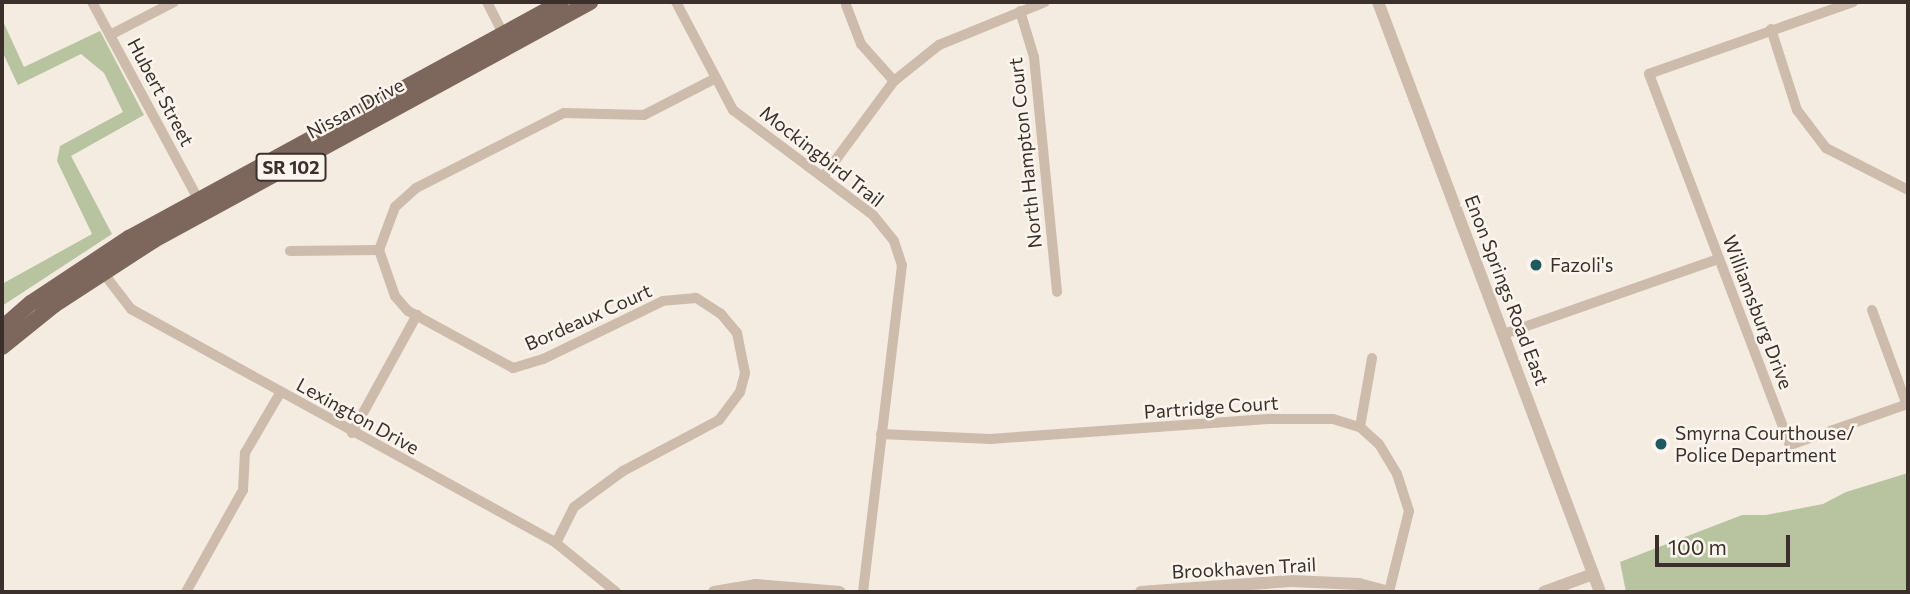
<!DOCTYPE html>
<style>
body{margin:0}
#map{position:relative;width:1910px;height:594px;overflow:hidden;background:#f4ebe1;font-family:Commissioner,sans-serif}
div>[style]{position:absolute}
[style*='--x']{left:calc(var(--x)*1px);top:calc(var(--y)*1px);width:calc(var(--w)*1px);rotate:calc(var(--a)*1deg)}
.green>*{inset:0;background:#b8c4a0}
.minor>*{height:10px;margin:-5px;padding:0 5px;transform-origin:5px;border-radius:5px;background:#cdbbac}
.tertiary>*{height:12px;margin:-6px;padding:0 6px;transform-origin:6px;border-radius:6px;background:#cdbbac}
.primary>*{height:16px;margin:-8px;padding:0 8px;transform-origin:8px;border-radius:8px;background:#7d675c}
.dots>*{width:19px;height:19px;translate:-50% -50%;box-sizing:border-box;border:4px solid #fbf5ee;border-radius:50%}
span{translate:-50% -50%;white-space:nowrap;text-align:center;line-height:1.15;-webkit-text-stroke:5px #fbf5ee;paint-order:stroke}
.shield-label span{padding:2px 5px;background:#fbf5ee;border:2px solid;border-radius:5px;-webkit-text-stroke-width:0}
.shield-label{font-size:18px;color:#3b302b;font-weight:700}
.street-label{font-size:19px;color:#3b302b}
.poi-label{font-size:19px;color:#3b302b}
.left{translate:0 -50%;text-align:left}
.frame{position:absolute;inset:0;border:4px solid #3b302b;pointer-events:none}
.scale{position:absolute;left:1655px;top:535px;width:135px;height:32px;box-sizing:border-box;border:4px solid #3b302b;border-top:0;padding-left:9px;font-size:21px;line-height:24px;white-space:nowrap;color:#3b302b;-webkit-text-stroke:5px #fbf5ee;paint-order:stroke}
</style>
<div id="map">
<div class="green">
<i style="clip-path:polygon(2px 19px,24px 67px,100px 31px,144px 115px,71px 156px,112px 234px,2px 306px,2px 284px,92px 234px,57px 161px,60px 146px,123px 112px,104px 73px,81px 54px,18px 85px,2px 51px)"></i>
<i style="clip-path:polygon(1908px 473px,1908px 592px,1626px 592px,1620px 562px,1742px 515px,1766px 515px,1823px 504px,1846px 492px)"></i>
</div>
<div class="minor">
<i style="--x:92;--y:2;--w:224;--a:61.7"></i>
<i style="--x:487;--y:2;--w:37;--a:63"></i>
<i style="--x:676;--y:2;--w:122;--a:62.2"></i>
<i style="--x:733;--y:110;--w:175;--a:36.9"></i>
<i style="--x:873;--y:215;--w:33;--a:51"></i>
<i style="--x:894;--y:241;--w:25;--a:72"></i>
<i style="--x:902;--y:265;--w:329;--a:96.8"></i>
<i style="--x:1853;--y:2;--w:216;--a:160.6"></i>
<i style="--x:1649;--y:74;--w:397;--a:69.2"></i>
<i style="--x:1790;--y:445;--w:125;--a:-19.2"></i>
<i style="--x:846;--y:5;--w:42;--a:69"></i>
<i style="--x:861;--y:44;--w:50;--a:48.3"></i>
<i style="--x:1020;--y:11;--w:48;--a:73.1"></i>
<i style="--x:1034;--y:57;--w:236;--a:84.4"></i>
<i style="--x:1771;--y:29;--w:85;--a:72.2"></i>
<i style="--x:1797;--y:110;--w:48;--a:52.7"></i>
<i style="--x:1826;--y:148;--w:92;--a:27.1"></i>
<i style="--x:110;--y:35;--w:72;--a:-27.3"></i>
<i style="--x:823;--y:177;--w:119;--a:-53.5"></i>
<i style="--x:894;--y:81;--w:58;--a:-38.7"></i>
<i style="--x:939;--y:45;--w:114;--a:-22.1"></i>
<i style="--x:290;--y:251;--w:89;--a:-0.6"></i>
<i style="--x:101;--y:270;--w:49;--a:52.4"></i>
<i style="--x:131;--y:309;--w:485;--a:28.8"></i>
<i style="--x:556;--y:543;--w:77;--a:39.2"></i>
<i style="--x:1872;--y:310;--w:101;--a:69.8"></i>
<i style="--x:1504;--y:334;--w:227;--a:-19.3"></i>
<i style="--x:1360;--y:427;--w:70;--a:-80.1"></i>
<i style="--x:352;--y:433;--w:135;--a:-61.2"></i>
<i style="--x:881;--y:434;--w:109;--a:2.6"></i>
<i style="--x:990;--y:439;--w:282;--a:-4.1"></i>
<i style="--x:1271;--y:419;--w:62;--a:0"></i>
<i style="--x:1333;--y:419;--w:28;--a:17"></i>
<i style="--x:1360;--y:427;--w:25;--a:42"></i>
<i style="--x:1379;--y:444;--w:35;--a:59"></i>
<i style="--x:1397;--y:474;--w:39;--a:72"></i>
<i style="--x:1409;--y:511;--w:83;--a:103.9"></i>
<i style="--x:556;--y:543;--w:40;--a:-63.4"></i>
<i style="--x:574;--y:507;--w:61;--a:-36.3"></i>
<i style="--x:623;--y:471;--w:109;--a:-28"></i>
<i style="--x:719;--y:420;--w:35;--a:-53"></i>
<i style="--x:740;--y:392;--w:20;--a:-75"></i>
<i style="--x:745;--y:373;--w:41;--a:-101.3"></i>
<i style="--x:737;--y:333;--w:25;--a:-130"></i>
<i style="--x:721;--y:314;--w:30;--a:-147"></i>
<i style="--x:696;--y:298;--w:33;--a:175"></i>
<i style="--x:663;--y:301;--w:133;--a:154.2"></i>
<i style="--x:543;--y:359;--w:31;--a:163"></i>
<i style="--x:513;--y:368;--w:119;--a:-151.5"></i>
<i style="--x:408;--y:311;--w:20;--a:-131"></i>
<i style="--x:395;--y:296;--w:49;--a:-109.2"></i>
<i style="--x:379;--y:250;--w:46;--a:-69.6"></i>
<i style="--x:395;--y:207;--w:28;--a:-42"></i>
<i style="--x:416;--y:188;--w:166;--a:-26.9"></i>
<i style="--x:564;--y:113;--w:80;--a:1.4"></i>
<i style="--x:644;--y:115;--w:81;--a:-27.2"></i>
<i style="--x:186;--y:592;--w:117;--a:-60.8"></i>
<i style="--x:243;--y:490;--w:37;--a:-87"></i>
<i style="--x:245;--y:453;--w:69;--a:-59.7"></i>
</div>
<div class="tertiary">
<i style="--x:1378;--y:2;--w:630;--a:69.38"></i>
<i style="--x:714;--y:592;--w:43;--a:-9.5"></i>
<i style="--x:756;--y:585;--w:84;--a:4.8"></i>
<i style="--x:1141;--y:592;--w:150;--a:-4.2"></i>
<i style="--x:1291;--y:581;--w:68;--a:2.5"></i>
<i style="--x:1359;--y:584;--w:31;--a:15"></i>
<i style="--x:1544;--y:592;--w:52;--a:-20.2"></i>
</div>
<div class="primary">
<i style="--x:2;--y:328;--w:38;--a:-41"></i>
<i style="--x:31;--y:303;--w:118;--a:-33.6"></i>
<i style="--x:129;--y:238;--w:492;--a:-28.6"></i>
<i style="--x:2;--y:347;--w:67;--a:-38.9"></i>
<i style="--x:54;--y:305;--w:119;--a:-33"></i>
<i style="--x:154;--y:240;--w:497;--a:-28.6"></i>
</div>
<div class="dots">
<i style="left:1536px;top:265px;background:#1f5a5e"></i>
<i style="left:1661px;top:444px;background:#1f5a5e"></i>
</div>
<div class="shield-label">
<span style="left:291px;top:167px">SR 102</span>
</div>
<div class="street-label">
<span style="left:161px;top:92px;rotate:62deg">Hubert Street</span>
<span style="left:355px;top:108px;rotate:-28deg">Nissan Drive</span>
<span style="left:1025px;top:153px;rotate:-96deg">North Hampton Court</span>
<span style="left:822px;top:156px;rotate:38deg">Mockingbird Trail</span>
<span style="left:1507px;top:290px;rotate:69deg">Enon Springs Road East</span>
<span style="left:1758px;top:312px;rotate:69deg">Williamsburg Drive</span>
<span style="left:588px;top:317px;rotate:-24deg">Bordeaux Court</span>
<span style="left:1211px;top:407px;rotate:-4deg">Partridge Court</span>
<span style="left:358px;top:416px;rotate:29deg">Lexington Drive</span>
<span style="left:1244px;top:568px;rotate:-3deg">Brookhaven Trail</span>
</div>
<div class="poi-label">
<span class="left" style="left:1550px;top:265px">Fazoli's</span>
<span class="left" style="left:1675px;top:444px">Smyrna Courthouse/<br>Police Department</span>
</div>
<div class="frame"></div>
<div class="scale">100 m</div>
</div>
